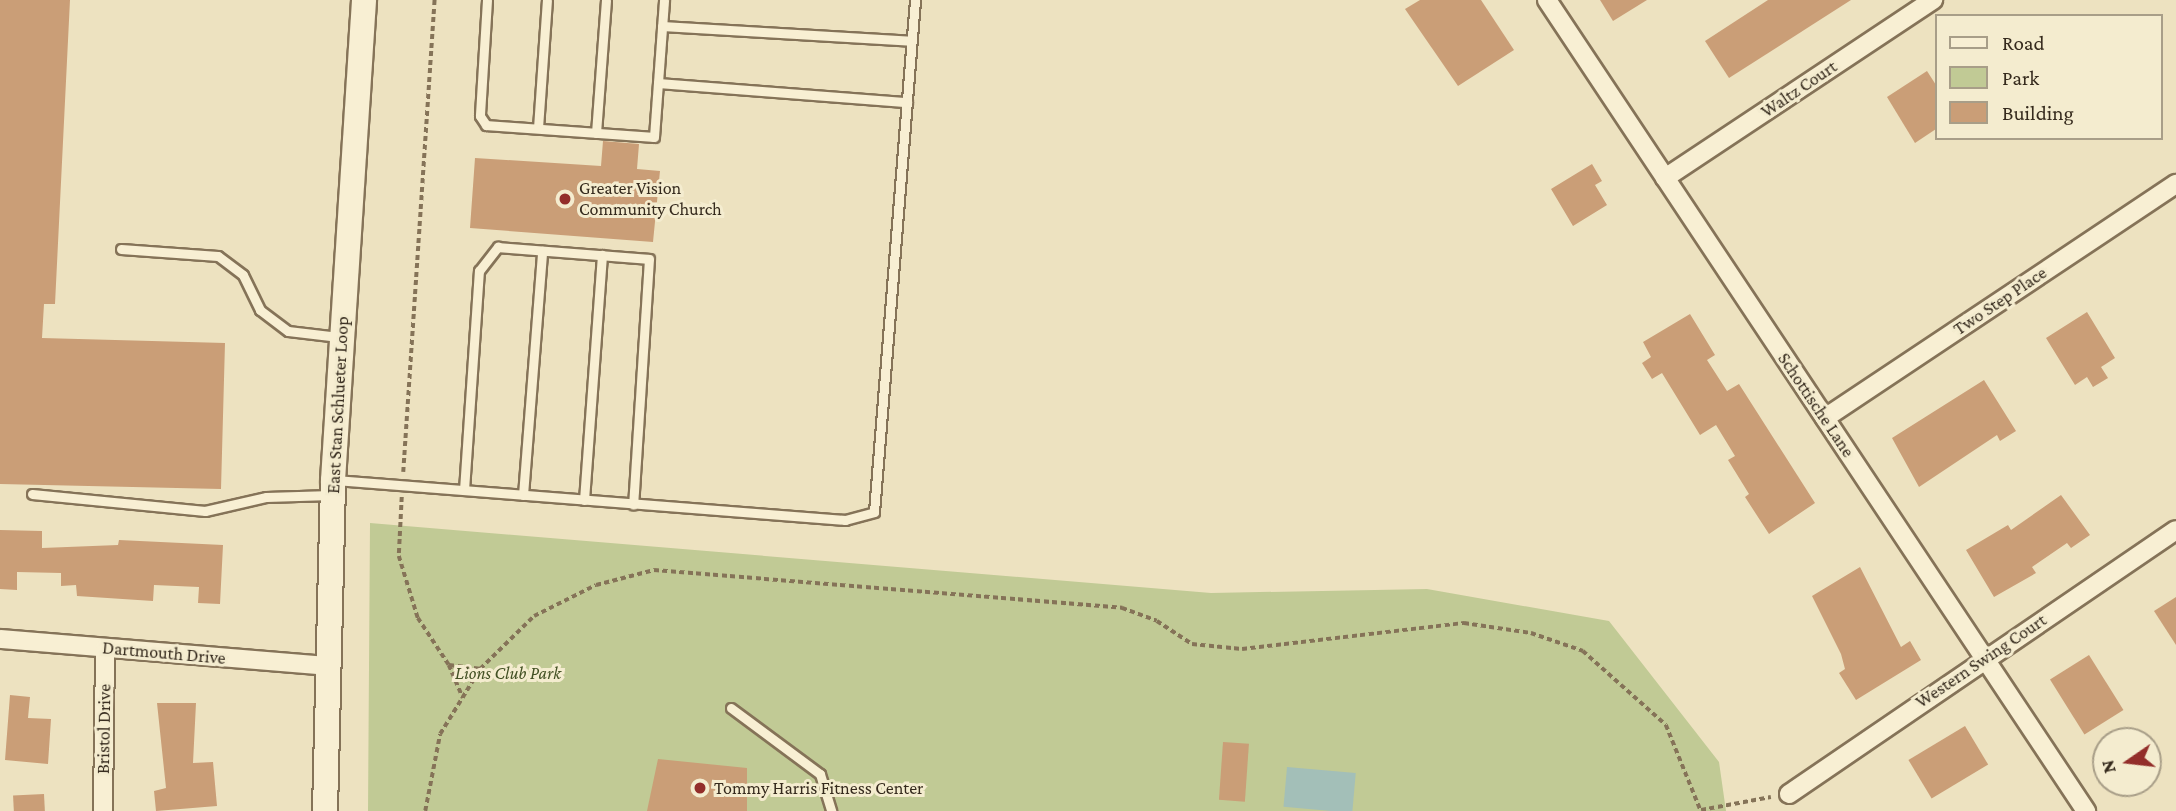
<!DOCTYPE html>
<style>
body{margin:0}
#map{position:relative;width:2176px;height:811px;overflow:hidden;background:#ede2c0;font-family:"Crimson Pro",serif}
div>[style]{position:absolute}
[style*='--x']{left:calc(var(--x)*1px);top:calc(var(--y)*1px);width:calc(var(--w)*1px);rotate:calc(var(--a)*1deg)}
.green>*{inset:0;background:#c1ca95}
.water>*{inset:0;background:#a3bfb8;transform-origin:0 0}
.building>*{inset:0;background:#ca9e77;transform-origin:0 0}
.path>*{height:3.5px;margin-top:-1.75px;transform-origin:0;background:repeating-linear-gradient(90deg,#857358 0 5px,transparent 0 8.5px)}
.roads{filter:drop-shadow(2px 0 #857358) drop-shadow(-2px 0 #857358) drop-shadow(0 2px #857358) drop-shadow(0 -2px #857358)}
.lane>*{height:9px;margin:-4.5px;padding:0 4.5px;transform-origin:4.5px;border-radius:4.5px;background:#f8efd3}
.street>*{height:18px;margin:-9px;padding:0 9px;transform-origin:9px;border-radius:9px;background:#f8efd3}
.secondary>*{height:24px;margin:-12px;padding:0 12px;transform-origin:12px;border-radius:12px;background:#f8efd3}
.dots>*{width:19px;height:19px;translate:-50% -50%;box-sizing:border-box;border:4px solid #f4eccf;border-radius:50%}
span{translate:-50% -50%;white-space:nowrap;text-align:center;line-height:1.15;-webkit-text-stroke:6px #f4eccf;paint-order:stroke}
.street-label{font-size:18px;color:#352a1d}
.poi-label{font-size:18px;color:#352a1d}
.left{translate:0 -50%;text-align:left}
.park-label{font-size:18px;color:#435124;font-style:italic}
.legend{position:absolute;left:1935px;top:14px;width:228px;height:126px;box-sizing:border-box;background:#f4eccf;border:2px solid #a89e88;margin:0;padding:9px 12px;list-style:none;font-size:21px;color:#352a1d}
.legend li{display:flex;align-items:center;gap:14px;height:35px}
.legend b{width:35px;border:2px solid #a89e88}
.north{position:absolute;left:2092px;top:727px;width:70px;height:70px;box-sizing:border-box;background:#f4eccf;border:2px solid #a89e88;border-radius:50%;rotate:256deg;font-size:19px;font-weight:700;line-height:28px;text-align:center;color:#352a1d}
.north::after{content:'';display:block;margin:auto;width:24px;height:32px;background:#932e2a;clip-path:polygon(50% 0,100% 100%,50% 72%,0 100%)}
</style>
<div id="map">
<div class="green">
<i style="clip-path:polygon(370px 523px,1211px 593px,1427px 589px,1609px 621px,1719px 762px,1726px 811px,368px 811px)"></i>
</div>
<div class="water">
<i style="left:1287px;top:767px;width:69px;height:40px;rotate:5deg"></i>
</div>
<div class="building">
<i style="clip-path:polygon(0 0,70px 0,55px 304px,44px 304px,42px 338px,225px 343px,221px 489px,0 484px)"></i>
<i style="clip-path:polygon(1420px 0,1481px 0,1514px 50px,1458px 86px,1405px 9px)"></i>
<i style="clip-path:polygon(1600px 0,1647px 0,1613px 21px)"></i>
<i style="clip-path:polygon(1768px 0,1851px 0,1729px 78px,1705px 41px)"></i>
<i style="clip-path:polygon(1927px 71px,1936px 85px,1936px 129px,1915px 143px,1887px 97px)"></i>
<i style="clip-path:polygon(603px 141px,639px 144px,637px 169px,660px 171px,653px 242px,470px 228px,475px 158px,601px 166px)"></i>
<i style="clip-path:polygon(1592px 164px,1602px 181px,1595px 185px,1607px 205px,1573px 226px,1551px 189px)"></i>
<i style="clip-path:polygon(2087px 312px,2115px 358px,2101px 367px,2108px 378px,2093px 387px,2087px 377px,2075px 385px,2046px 338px)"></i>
<i style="clip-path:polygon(1690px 314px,1715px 355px,1707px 360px,1727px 391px,1739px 384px,1815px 503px,1769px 534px,1745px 497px,1749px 494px,1728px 460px,1735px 456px,1716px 425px,1700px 435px,1662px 373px,1652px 379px,1642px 363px,1651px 357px,1643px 342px)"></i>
<i style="clip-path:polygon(1984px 380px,2016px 431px,2000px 441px,1997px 435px,1919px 487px,1892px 438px)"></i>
<i style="clip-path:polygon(2061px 495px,2090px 535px,2071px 548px,2067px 543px,2032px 567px,2036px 573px,1994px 597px,1966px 550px,2008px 525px,2011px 530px)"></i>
<i style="clip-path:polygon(0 530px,42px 531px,42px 548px,118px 545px,119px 540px,223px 545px,220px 604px,198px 603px,199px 587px,154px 585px,153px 601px,77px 596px,76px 585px,61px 586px,61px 573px,17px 572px,17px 590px,0 589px)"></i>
<i style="clip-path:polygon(1860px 567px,1901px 647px,1910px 641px,1921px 660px,1856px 700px,1839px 673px,1845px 669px,1841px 654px,1812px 596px)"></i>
<i style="clip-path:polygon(2176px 597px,2176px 645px,2154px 611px)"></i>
<i style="left:2089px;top:655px;width:65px;height:46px;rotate:58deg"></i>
<i style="clip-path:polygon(10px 695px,30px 697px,28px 718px,51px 719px,48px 764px,5px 760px)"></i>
<i style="clip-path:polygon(157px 703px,196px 703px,193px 763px,213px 762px,217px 806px,156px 811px,154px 791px,166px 788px)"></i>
<i style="left:1965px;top:726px;width:45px;height:66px;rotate:59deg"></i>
<i style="left:1223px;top:742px;width:26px;height:58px;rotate:4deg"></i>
<i style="clip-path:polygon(658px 759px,747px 768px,747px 811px,647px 811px)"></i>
<i style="left:44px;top:794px;width:17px;height:31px;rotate:87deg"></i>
</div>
<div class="path">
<i style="--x:403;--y:472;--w:473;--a:-86.2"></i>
<i style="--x:402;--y:497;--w:59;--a:92.9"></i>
<i style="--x:399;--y:556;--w:65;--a:73"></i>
<i style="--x:418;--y:618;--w:56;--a:56.6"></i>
<i style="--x:449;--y:665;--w:31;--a:7"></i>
<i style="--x:449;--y:665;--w:36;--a:67"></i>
<i style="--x:1701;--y:810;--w:71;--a:-10.5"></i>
<i style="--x:425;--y:811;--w:78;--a:-79"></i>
<i style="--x:440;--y:734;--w:76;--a:-58.4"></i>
<i style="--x:480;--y:669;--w:76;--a:-44.5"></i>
<i style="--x:534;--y:616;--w:69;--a:-26.6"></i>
<i style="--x:596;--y:585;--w:60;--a:-14.5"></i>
<i style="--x:654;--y:570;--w:470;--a:4.6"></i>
<i style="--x:1122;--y:608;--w:37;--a:20"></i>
<i style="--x:1157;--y:621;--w:42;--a:33.3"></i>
<i style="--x:1192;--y:644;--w:50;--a:5.7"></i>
<i style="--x:1242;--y:649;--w:224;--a:-6.7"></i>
<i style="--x:1464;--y:623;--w:68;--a:8.5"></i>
<i style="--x:1531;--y:633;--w:55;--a:19.1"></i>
<i style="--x:1583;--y:651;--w:111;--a:41.7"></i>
<i style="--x:1666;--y:725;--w:93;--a:67.9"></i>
</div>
<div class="roads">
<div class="lane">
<i style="--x:487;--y:0;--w:116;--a:93.5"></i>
<i style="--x:480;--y:116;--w:11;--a:56"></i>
<i style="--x:486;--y:125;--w:168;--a:4.1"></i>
<i style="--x:654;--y:137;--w:137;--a:-85.8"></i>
<i style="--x:662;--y:26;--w:249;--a:3.4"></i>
<i style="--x:658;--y:83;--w:250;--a:4.4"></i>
<i style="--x:538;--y:128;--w:128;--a:-86"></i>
<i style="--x:596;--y:133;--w:133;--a:-85.7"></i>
<i style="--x:121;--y:249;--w:97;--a:4.1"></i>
<i style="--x:218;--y:256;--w:31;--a:37"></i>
<i style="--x:243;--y:275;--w:39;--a:64"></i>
<i style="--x:260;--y:310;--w:35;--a:37"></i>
<i style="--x:288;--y:331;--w:51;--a:6.7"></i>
<i style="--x:335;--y:480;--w:512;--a:4.48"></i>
<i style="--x:845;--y:520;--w:30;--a:-15"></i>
<i style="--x:874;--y:512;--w:514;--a:-85.42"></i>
<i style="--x:464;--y:490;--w:220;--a:-86.1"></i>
<i style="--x:479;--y:271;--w:31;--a:-52"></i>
<i style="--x:498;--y:247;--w:151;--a:4.5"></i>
<i style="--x:649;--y:259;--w:246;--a:93.7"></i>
<i style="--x:32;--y:494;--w:174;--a:5.6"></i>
<i style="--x:205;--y:511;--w:63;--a:-12.9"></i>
<i style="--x:266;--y:497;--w:65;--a:-1.8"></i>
<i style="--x:523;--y:495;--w:245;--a:-85.5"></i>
<i style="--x:584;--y:500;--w:246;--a:-85.8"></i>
<i style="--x:731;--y:708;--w:111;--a:36.6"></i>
<i style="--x:820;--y:774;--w:39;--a:73"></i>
</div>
<div class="street">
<i style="--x:1547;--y:0;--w:974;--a:56.39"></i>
<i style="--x:1665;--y:178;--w:322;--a:-33.6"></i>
<i style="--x:1825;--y:418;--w:422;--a:-33.7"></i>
<i style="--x:0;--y:639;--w:328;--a:4.7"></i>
<i style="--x:1789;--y:794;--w:468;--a:-34.3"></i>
<i style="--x:103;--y:811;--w:163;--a:-89.3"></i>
</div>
<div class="secondary">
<i style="--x:325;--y:811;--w:331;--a:-88.6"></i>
<i style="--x:333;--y:480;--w:481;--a:-86.3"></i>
</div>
</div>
<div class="dots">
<i style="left:565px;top:199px;background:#932e2a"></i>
<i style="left:700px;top:788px;background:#932e2a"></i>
</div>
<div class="street-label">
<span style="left:1799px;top:89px;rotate:-34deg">Waltz Court</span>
<span style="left:2000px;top:301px;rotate:-34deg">Two Step Place</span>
<span style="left:338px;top:405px;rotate:-87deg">East Stan Schlueter Loop</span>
<span style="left:1816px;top:405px;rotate:56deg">Schottische Lane</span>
<span style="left:164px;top:653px;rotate:5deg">Dartmouth Drive</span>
<span style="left:1981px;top:661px;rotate:-34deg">Western Swing Court</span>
<span style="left:104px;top:729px;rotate:-89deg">Bristol Drive</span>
</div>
<div class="poi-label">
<span class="left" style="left:579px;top:199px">Greater Vision<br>Community Church</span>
<span class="left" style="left:714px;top:788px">Tommy Harris Fitness Center</span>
</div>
<div class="park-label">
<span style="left:508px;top:673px">Lions Club Park</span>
</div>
<ul class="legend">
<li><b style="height:9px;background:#f8efd3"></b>Road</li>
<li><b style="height:19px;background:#c1ca95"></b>Park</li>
<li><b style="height:19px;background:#ca9e77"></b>Building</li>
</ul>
<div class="north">N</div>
</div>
